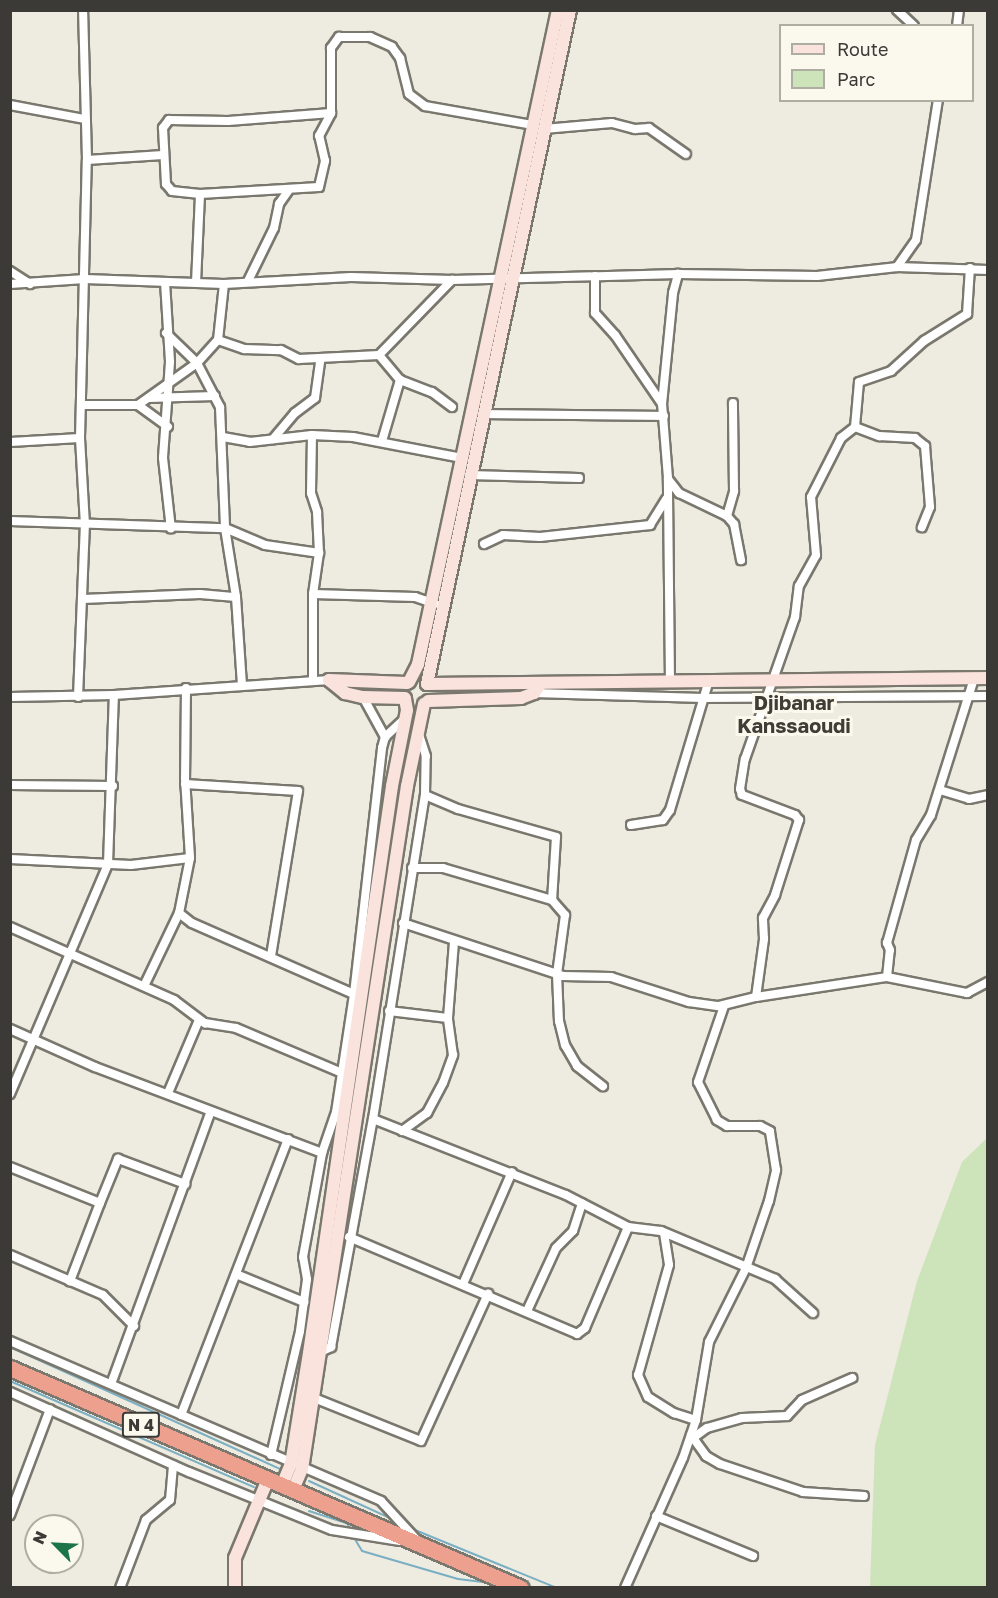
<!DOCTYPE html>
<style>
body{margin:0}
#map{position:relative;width:998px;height:1598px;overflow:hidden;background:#eeebe0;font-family:"Golos Text",sans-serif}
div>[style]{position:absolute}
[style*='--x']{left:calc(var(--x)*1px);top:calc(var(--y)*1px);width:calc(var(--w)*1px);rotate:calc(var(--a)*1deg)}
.green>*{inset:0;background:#cde3ba}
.stream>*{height:2px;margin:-1px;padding:0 1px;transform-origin:1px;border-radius:1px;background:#79aec3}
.roads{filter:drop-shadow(2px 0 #7a786e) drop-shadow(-2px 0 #7a786e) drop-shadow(0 2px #7a786e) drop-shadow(0 -2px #7a786e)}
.street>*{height:8px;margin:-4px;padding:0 4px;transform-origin:4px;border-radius:4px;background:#fff}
.secondary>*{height:12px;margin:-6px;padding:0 6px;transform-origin:6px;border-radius:6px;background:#fae2dd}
.highway>*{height:15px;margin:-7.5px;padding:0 7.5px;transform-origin:7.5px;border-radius:7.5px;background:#eea08f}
span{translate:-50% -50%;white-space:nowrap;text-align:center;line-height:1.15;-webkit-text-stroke:6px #fbf9ee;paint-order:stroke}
.shield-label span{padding:2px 4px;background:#fbf9ee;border:2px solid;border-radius:4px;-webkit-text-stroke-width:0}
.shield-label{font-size:16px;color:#3b3a36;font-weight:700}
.neighbourhood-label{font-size:20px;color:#3f3d35;font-weight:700}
.frame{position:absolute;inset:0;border:12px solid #3b3a36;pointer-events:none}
.legend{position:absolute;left:779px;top:24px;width:195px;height:78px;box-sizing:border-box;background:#fbf9ee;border:2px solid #aeada4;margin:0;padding:8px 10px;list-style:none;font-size:18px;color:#3b3a36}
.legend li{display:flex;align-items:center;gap:12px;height:30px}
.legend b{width:30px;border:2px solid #aeada4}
.north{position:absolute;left:24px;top:1514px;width:60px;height:60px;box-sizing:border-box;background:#fbf9ee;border:2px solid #aeada4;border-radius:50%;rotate:294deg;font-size:16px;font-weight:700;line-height:24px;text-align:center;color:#3b3a36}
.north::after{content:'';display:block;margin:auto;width:21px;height:27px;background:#1c7448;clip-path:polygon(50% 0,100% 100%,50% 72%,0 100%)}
</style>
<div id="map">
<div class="green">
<i style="clip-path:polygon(987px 1138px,987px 1587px,870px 1587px,875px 1445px,917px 1281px,962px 1162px)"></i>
</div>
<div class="stream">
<i style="--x:10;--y:1347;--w:296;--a:24.3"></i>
<i style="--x:10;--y:1381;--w:266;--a:23.5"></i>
<i style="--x:309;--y:1481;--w:94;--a:24.6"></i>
<i style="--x:309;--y:1511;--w:40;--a:18"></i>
<i style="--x:347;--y:1523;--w:9;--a:63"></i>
<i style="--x:410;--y:1528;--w:159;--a:22.2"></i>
<i style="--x:353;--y:1536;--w:17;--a:59"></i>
<i style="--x:362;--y:1551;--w:100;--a:16.3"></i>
<i style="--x:458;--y:1579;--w:33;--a:7"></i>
</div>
<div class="roads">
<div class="street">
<i style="--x:897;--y:10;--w:23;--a:43"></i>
<i style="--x:957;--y:26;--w:16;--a:-83"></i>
<i style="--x:10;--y:105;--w:75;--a:10.7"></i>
<i style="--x:331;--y:113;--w:103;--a:175.6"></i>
<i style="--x:228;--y:121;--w:59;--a:-179"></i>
<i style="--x:169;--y:120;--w:10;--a:127"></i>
<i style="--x:163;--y:128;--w:56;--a:86.9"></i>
<i style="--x:166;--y:184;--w:9;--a:49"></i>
<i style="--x:172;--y:191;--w:28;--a:6"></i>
<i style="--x:200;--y:194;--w:119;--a:-3.4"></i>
<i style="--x:319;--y:187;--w:27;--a:-77"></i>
<i style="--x:325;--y:161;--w:26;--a:-103"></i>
<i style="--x:319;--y:136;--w:26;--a:-62"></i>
<i style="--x:331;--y:113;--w:65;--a:-90"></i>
<i style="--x:331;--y:48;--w:14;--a:-54"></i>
<i style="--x:339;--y:37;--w:31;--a:0"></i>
<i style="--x:370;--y:37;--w:24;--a:24"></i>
<i style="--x:392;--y:47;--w:14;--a:54"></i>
<i style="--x:400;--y:58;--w:37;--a:76"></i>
<i style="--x:409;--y:94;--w:20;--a:37"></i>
<i style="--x:425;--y:106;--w:110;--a:10"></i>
<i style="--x:544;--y:129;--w:68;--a:-5"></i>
<i style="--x:612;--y:123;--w:24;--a:15"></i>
<i style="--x:635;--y:129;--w:14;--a:-4"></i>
<i style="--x:649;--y:128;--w:45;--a:35.1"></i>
<i style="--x:87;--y:160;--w:76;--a:-3.8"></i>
<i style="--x:897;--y:267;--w:33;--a:-55"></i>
<i style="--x:916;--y:240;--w:142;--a:-81.1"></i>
<i style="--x:10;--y:271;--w:24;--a:33"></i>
<i style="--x:595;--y:276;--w:37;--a:90"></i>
<i style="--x:595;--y:313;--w:30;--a:48"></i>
<i style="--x:615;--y:335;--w:83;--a:55.7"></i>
<i style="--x:248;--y:281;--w:59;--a:-63.9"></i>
<i style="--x:274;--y:228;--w:25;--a:-78"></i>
<i style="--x:279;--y:204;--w:16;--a:-55"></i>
<i style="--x:165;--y:282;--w:80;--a:86.4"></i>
<i style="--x:170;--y:362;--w:96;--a:94.2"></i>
<i style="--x:163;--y:458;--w:71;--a:83.6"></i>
<i style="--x:196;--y:283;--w:89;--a:-87.4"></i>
<i style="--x:10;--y:284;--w:75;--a:-3.8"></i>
<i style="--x:85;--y:279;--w:139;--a:2.1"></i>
<i style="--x:224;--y:284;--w:127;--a:-3.2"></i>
<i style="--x:351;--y:277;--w:101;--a:1.7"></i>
<i style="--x:452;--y:280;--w:226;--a:-1.5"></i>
<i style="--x:678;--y:274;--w:139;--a:0.8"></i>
<i style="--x:817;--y:276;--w:81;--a:-6.4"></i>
<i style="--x:897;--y:267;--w:91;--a:1.9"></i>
<i style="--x:166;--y:333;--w:43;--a:44.1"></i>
<i style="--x:197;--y:363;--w:50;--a:62.4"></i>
<i style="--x:220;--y:407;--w:121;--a:87.6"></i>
<i style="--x:225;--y:528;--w:70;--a:80.9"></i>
<i style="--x:236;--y:597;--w:89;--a:86.1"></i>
<i style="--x:218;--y:340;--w:28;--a:19"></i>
<i style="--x:244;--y:349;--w:37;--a:2"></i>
<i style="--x:281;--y:350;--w:20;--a:27"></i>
<i style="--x:299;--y:359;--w:80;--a:-2.9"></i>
<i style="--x:379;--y:355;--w:33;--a:50"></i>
<i style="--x:400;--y:380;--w:34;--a:21"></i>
<i style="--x:432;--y:392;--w:25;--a:37"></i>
<i style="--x:379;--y:355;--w:105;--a:-45.8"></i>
<i style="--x:149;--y:398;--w:66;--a:-1.7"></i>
<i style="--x:82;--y:405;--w:56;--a:0"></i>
<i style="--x:138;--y:405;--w:37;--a:36"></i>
<i style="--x:138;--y:405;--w:72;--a:-35.4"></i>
<i style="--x:197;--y:363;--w:31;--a:-48"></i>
<i style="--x:218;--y:340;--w:56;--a:-83.9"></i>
<i style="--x:483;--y:414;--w:181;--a:0.6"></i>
<i style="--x:855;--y:427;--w:26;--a:21"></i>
<i style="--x:879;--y:436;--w:36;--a:3"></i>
<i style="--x:915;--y:438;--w:13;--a:39"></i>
<i style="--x:925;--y:446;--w:61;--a:85.3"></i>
<i style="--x:930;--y:507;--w:22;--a:112"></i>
<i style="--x:312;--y:435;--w:58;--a:91"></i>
<i style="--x:311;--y:493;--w:20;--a:72"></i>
<i style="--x:317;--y:512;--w:41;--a:87.2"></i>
<i style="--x:319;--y:553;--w:41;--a:98.3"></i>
<i style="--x:313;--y:594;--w:87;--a:90"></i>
<i style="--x:223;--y:437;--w:27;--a:10"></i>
<i style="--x:250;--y:442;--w:62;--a:-6.4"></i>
<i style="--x:312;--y:435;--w:41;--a:2.8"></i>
<i style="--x:353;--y:437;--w:111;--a:10.9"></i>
<i style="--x:273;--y:439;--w:34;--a:-50"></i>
<i style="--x:295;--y:413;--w:25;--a:-37"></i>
<i style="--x:315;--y:398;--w:37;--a:-82"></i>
<i style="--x:382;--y:441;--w:64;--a:-73.6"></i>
<i style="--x:10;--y:442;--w:70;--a:-3.3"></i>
<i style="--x:469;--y:475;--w:110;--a:1.6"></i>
<i style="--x:668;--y:479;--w:18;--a:52"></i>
<i style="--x:679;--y:493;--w:53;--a:25.6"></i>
<i style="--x:727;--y:516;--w:11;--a:49"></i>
<i style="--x:734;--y:524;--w:37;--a:79"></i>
<i style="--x:727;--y:516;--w:26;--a:-74"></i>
<i style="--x:734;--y:491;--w:88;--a:-90.7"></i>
<i style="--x:10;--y:521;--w:215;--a:1.9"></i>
<i style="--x:225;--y:528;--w:43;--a:23"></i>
<i style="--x:265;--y:545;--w:55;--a:8.4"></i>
<i style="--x:484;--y:544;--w:21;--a:-25"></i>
<i style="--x:503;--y:535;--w:37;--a:3"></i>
<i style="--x:540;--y:537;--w:111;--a:-6.2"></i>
<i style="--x:650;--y:525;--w:31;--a:-58"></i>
<i style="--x:313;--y:594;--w:102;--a:1.7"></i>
<i style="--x:415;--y:597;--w:21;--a:19"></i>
<i style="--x:83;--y:599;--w:117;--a:-2.4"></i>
<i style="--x:200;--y:594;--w:36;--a:5"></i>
<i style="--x:670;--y:683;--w:205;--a:-90.6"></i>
<i style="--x:668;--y:478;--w:74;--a:-94.6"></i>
<i style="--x:662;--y:404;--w:112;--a:-84.3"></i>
<i style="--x:673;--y:293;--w:20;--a:-75"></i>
<i style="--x:186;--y:688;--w:90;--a:90.6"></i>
<i style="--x:185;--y:778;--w:80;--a:86.4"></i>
<i style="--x:190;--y:858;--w:56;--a:101.3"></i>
<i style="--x:179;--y:913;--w:16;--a:38"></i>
<i style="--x:192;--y:923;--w:181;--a:23.7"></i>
<i style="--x:534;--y:693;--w:169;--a:1.7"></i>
<i style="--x:703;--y:698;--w:285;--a:-0.4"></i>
<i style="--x:10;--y:697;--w:104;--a:-1.1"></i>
<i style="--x:114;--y:695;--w:216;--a:-4"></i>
<i style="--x:78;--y:697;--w:172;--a:-87.7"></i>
<i style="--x:85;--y:525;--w:87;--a:-93.3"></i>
<i style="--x:80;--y:438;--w:278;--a:-88.6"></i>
<i style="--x:87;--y:160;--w:150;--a:-91.5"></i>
<i style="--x:363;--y:697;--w:46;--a:61.2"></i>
<i style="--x:185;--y:784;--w:113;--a:3.5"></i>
<i style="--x:298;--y:791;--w:167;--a:99.3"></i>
<i style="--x:10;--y:785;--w:103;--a:0.6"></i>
<i style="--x:940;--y:790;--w:30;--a:17"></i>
<i style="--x:969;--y:799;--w:19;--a:-12"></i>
<i style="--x:425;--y:795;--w:36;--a:23"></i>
<i style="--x:458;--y:809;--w:102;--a:15.9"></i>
<i style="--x:556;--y:837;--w:63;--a:93.6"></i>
<i style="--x:552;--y:900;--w:20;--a:49"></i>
<i style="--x:565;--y:915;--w:60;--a:97.7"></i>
<i style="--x:557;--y:974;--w:6;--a:18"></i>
<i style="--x:563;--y:976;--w:48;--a:1.2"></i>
<i style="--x:611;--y:977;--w:82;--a:17.8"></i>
<i style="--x:689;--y:1002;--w:30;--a:8"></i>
<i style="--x:719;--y:1006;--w:38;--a:-14"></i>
<i style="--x:756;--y:997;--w:133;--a:-8.7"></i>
<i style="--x:887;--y:977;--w:82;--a:11.3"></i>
<i style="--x:967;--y:993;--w:24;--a:-28"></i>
<i style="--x:631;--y:825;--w:32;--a:-9"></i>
<i style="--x:663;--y:820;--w:12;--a:-55"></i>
<i style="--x:670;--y:810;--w:133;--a:-73.3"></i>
<i style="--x:10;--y:859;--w:121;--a:2.8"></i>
<i style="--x:131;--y:865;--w:59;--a:-6.8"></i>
<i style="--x:412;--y:868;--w:31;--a:0"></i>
<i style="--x:443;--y:868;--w:114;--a:16.4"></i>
<i style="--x:403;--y:923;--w:162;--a:18.3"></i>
<i style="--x:557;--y:974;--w:47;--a:87.6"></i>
<i style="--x:559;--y:1021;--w:25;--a:76"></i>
<i style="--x:565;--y:1045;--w:24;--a:60"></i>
<i style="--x:577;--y:1066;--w:33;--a:38"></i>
<i style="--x:10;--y:927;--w:180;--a:24"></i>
<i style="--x:174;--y:1000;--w:39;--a:37"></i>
<i style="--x:205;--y:1023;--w:31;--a:9"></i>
<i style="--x:236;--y:1028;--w:115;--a:23"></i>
<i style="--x:887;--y:977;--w:27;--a:-84"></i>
<i style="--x:890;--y:950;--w:8;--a:-113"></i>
<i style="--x:887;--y:943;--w:107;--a:-74.3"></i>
<i style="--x:916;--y:840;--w:29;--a:-59"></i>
<i style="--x:931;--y:815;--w:143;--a:-72.5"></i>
<i style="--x:144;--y:986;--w:81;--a:-64.4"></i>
<i style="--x:756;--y:997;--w:59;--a:-82.1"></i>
<i style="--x:764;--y:939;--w:21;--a:-93"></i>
<i style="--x:763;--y:918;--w:26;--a:-62"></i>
<i style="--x:775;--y:895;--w:79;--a:-72.3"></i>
<i style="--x:799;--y:820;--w:6;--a:-129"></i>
<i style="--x:795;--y:815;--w:57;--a:-159.3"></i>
<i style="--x:742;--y:795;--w:6;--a:-108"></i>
<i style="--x:740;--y:789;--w:30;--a:-81"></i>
<i style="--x:745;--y:759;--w:151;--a:-70.6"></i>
<i style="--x:795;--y:617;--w:31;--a:-83"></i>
<i style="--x:799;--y:586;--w:35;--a:-61"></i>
<i style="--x:816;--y:555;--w:58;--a:-94.9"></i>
<i style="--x:811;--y:497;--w:66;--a:-63"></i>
<i style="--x:841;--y:438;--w:18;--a:-38"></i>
<i style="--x:855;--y:427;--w:45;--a:-84.9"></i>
<i style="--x:859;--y:382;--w:34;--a:-19"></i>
<i style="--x:891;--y:371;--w:45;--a:-42.3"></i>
<i style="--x:924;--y:341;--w:51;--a:-32.1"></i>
<i style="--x:967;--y:314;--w:46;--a:-86.3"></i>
<i style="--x:389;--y:1011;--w:59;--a:6.8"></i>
<i style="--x:448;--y:1018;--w:77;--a:-85.5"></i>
<i style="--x:10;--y:1029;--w:93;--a:24.1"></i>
<i style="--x:95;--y:1067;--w:243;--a:20.7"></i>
<i style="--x:168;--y:1093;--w:79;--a:-67"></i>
<i style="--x:10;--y:1094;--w:250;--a:-66.9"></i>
<i style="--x:108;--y:864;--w:169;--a:-88"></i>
<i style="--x:373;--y:1119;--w:207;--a:21.5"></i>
<i style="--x:566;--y:1195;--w:70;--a:27.3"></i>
<i style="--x:628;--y:1227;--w:33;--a:7"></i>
<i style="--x:661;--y:1231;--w:124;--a:22.8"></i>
<i style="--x:775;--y:1279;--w:51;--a:41.8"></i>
<i style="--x:402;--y:1131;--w:31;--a:-36"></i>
<i style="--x:427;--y:1113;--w:34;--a:-62"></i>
<i style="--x:443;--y:1083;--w:30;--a:-70"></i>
<i style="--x:453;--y:1055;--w:37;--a:-98"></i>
<i style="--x:10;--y:1167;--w:97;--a:21.8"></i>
<i style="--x:100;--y:1203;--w:84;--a:111"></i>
<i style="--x:100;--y:1203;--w:48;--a:-67.8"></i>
<i style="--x:118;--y:1159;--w:72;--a:20.5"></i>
<i style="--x:664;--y:1233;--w:32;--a:81"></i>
<i style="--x:669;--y:1265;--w:114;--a:105.7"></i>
<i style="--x:638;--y:1375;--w:24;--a:66"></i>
<i style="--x:648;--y:1397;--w:31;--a:32"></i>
<i style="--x:674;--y:1413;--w:23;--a:18"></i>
<i style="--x:349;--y:1237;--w:248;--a:23"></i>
<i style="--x:577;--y:1334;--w:10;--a:-37"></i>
<i style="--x:585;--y:1328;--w:110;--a:-66.9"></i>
<i style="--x:10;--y:1255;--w:101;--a:23.3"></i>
<i style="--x:103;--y:1295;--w:44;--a:45"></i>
<i style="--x:236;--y:1274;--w:74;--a:22.4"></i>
<i style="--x:463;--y:1284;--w:122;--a:-66.4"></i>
<i style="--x:527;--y:1311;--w:69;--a:-65.3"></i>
<i style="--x:556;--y:1248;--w:24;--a:-45"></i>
<i style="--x:573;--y:1231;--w:29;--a:-72"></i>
<i style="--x:10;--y:1341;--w:404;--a:23.3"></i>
<i style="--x:381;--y:1501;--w:52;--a:47.4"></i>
<i style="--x:316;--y:1354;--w:17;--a:-25"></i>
<i style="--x:331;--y:1347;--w:232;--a:-79.6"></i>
<i style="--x:373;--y:1119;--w:328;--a:-80.9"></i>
<i style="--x:425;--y:795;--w:39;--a:-89"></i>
<i style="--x:426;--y:756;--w:23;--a:-108"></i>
<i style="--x:111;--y:1384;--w:289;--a:-69.9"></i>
<i style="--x:10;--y:1392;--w:196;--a:24.1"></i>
<i style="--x:189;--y:1472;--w:154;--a:22.1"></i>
<i style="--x:332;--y:1530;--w:69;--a:9.2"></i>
<i style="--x:314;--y:1398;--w:115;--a:21.9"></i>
<i style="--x:421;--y:1441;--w:162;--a:-65.5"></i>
<i style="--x:181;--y:1415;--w:296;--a:-68.8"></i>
<i style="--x:691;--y:1435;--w:26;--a:54"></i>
<i style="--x:706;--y:1456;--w:16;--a:30"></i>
<i style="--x:720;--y:1464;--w:88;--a:18.6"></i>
<i style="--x:803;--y:1492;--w:61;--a:3.8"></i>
<i style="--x:693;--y:1438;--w:17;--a:-36"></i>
<i style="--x:707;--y:1428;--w:36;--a:-16"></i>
<i style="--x:742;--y:1418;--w:45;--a:-2.5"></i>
<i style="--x:787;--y:1416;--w:22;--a:-47"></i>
<i style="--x:802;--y:1400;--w:55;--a:-23.7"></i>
<i style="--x:271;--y:1455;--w:127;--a:-76.8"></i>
<i style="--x:300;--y:1331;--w:52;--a:-82.3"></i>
<i style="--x:307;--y:1279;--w:22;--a:-100"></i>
<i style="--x:303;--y:1257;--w:106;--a:-79.6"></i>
<i style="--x:322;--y:1153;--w:43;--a:-71.1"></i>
<i style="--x:336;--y:1112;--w:119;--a:-81.3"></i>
<i style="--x:354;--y:994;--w:248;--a:-83.5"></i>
<i style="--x:382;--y:748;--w:11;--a:-75"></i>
<i style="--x:385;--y:737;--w:25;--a:-43"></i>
<i style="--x:10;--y:1515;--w:113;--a:-69.3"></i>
<i style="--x:656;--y:1516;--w:105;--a:22.4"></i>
<i style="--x:120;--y:1588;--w:73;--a:-69.1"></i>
<i style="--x:146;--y:1520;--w:31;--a:-40"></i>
<i style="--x:170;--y:1500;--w:35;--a:-85"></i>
<i style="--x:625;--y:1588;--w:142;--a:-66"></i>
<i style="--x:683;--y:1458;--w:40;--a:-71.1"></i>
<i style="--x:696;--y:1420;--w:79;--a:-80.5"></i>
<i style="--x:709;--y:1342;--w:83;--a:-63.4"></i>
<i style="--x:746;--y:1268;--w:71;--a:-71.1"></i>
<i style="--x:769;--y:1201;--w:32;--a:-77"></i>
<i style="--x:776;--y:1170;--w:39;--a:-99"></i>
<i style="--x:770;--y:1131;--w:11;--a:-153"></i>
<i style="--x:760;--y:1126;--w:33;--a:180"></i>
<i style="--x:727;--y:1126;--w:12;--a:-149"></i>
<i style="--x:717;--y:1120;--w:42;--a:-116.6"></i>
<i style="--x:698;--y:1082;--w:80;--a:-71.1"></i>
</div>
<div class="secondary">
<i style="--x:570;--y:10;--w:689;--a:101.98"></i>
<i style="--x:427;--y:684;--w:561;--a:-0.61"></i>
<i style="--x:329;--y:680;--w:21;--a:39"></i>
<i style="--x:345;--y:693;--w:18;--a:13"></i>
<i style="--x:363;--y:697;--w:42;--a:1.4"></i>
<i style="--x:329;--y:680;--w:78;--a:2.2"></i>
<i style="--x:409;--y:682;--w:20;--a:-63"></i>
<i style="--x:418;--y:664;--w:669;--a:-77.92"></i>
<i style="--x:428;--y:701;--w:93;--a:-1.8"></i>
<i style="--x:521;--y:698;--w:14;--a:-21"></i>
<i style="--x:534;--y:693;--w:12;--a:-55"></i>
<i style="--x:282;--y:1485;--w:23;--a:-67"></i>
<i style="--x:291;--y:1464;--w:112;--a:-80.8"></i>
<i style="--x:309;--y:1353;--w:573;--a:-81.67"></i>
<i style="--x:392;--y:786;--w:77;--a:-78.8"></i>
<i style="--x:407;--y:710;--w:11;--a:-100"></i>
<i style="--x:293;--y:1490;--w:23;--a:-67"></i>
<i style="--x:302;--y:1469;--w:691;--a:-81.26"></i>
<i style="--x:407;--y:786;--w:84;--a:-78.3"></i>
<i style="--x:235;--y:1588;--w:30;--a:-90"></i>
<i style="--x:235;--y:1558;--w:86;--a:-67.3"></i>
</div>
<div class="highway">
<i style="--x:10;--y:1368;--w:556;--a:23.29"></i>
</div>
</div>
<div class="shield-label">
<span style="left:141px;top:1425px">N 4</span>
</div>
<div class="neighbourhood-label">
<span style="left:794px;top:714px">Djibanar<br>Kanssaoudi</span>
</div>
<div class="frame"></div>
<ul class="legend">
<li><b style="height:8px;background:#fae2dd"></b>Route</li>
<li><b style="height:16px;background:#cde3ba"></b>Parc</li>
</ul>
<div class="north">N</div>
</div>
